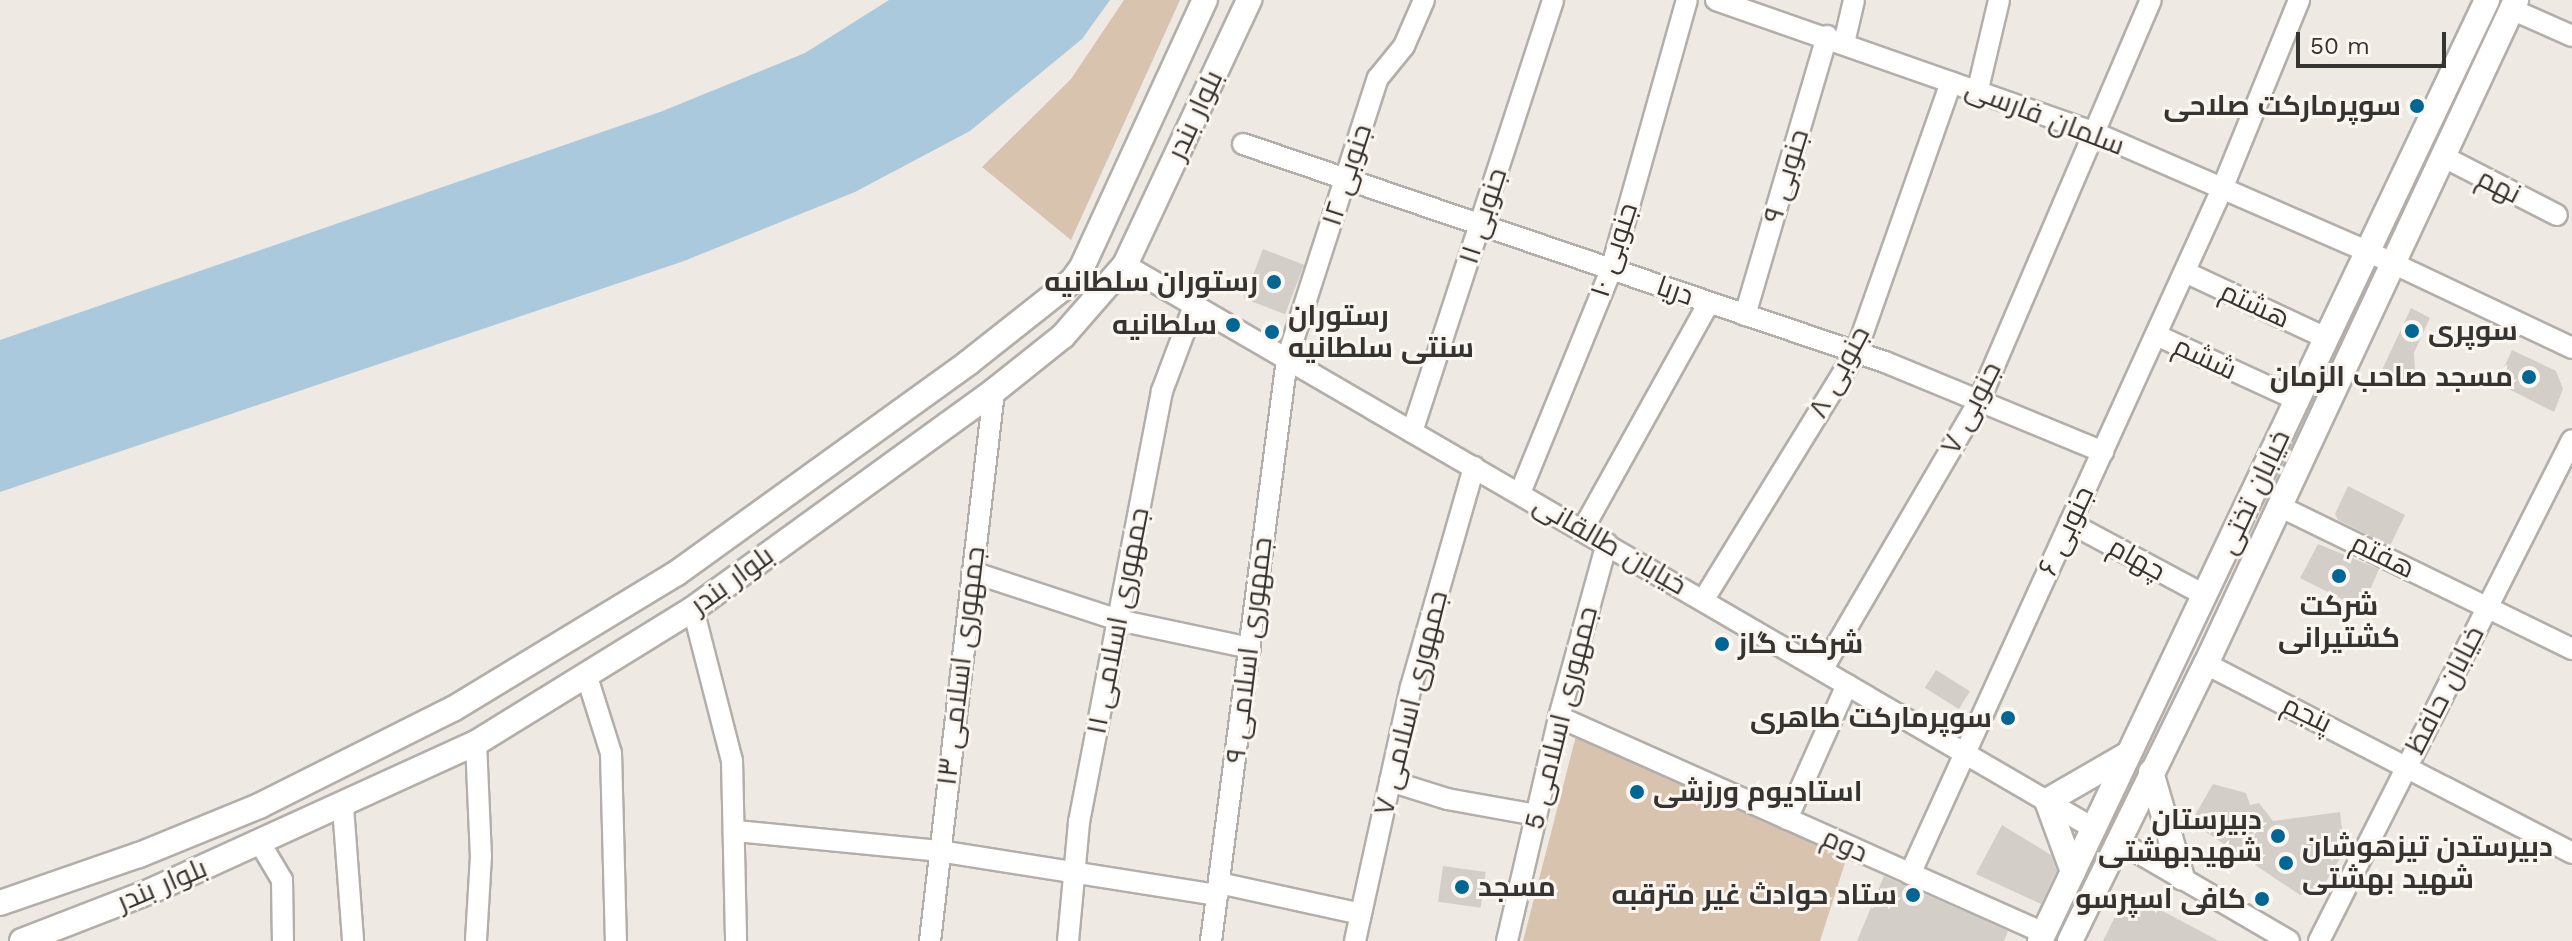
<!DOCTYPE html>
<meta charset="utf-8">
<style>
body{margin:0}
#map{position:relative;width:2572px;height:941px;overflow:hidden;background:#efe9e4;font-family:"Work Sans",Cairo,sans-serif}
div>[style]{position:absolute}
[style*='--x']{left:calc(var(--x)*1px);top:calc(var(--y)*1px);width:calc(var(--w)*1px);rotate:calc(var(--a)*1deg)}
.green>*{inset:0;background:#d7c3ae}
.water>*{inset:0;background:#abc9dd}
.building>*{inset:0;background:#d4cec9;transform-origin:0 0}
.roads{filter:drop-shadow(2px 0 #b3aea9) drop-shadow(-2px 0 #b3aea9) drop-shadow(0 2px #b3aea9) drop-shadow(0 -2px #b3aea9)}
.minor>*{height:20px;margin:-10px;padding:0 10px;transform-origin:10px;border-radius:10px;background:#fff}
.major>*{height:24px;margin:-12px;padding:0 12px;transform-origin:12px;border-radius:12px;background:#fff}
.dots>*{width:22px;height:22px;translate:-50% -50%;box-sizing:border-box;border:4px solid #fcf6f1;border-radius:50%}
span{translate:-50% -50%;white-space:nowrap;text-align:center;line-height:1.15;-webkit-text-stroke:6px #fcf6f1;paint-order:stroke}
.poi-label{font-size:28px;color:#363432;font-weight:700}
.right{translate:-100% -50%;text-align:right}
.left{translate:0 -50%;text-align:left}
.street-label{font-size:28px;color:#363432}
.scale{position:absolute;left:2296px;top:32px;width:150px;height:36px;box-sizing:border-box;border:4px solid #363432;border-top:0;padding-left:10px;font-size:24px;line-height:28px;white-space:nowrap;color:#363432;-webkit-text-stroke:6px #fcf6f1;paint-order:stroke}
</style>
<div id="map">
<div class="green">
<i style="clip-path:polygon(1124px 0,1180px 0,1071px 240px,982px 167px,1071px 79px)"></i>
<i style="clip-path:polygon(1576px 736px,1850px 847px,1820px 941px,1523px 941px)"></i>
</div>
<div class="water">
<i style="clip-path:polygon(889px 0,1110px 0,1082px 39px,970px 131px,855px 192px,684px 261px,0 492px,0 340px,660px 112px,805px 53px)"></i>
</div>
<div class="building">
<i style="left:1263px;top:249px;width:44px;height:53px;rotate:21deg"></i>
<i style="clip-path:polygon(2411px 308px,2430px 318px,2414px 353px,2416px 388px,2382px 370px)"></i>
<i style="clip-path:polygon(2512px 350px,2556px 371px,2563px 389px,2554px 412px,2497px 383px)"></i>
<i style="clip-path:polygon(2348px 486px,2405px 515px,2390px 546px,2338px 520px,2335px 514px)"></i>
<i style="clip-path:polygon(2318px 544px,2379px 569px,2362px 609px,2300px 578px)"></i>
<i style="left:1936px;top:670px;width:40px;height:21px;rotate:32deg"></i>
<i style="clip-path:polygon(2213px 784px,2246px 793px,2250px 805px,2259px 803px,2273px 821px,2340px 812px,2345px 850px,2321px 890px,2300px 895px,2191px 822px)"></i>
<i style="clip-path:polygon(2002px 825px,2051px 855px,2057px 871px,2041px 904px,1976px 874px)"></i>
<i style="left:1443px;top:866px;width:43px;height:36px;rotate:8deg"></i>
<i style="clip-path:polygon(1884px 876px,2008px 931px,2004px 941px,1857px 941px)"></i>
<i style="clip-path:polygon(2127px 892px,2219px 941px,2103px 941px)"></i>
</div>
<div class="roads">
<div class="minor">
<i style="--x:1716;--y:0;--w:402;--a:19.3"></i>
<i style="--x:2095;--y:133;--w:296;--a:23.5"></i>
<i style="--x:2367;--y:251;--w:227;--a:25.3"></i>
<i style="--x:2511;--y:9;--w:67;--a:23.9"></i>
<i style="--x:1844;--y:43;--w:44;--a:-76.9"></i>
<i style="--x:1978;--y:89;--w:91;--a:-76.7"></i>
<i style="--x:1243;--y:144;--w:678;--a:18.76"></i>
<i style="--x:1885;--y:362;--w:236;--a:22.4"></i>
<i style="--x:2442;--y:156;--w:129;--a:27.2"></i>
<i style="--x:1125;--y:265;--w:1120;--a:30.18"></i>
<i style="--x:2185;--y:272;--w:156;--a:25.1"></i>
<i style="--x:1745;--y:315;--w:291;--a:-73.6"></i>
<i style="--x:2156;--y:335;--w:155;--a:24.7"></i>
<i style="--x:1412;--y:432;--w:454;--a:-71.9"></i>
<i style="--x:1520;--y:493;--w:241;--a:-67.8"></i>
<i style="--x:1611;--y:270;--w:280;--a:-74.3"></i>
<i style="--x:2279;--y:506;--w:326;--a:26"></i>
<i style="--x:2070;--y:523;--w:152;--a:28.2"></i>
<i style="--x:1583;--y:529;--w:259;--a:-60.9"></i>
<i style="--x:972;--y:572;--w:154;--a:18.2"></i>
<i style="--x:1118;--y:620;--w:135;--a:12"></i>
<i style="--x:1704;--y:599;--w:290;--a:-58.4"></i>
<i style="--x:1856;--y:352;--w:286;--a:-70.6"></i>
<i style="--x:693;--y:609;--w:157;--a:75.6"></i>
<i style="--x:732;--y:761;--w:180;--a:88.7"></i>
<i style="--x:2206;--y:664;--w:412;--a:27.3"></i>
<i style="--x:1822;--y:670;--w:311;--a:-59.7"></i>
<i style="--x:1979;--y:401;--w:436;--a:-66.8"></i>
<i style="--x:587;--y:677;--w:80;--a:72.5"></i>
<i style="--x:611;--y:753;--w:188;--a:88.5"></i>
<i style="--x:1559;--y:717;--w:531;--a:24.01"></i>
<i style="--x:476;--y:743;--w:113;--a:87.5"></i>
<i style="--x:481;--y:856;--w:85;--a:93.4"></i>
<i style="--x:1390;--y:781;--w:60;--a:17.5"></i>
<i style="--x:1447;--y:799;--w:90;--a:10.2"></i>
<i style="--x:343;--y:807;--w:134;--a:85.7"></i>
<i style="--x:1787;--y:819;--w:147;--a:-65.9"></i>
<i style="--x:736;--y:831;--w:204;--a:5.6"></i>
<i style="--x:939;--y:851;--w:282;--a:9"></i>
<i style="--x:2118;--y:841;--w:198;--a:30.3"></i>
<i style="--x:260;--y:843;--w:43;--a:59.3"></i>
<i style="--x:282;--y:880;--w:61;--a:89.1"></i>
<i style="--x:1910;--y:874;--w:753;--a:-65.51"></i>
<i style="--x:2222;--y:189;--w:204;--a:-67.8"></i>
<i style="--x:1219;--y:883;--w:145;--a:12.3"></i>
<i style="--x:930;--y:941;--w:554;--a:-83.36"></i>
<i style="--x:1068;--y:941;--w:120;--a:-84.7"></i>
<i style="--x:1079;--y:822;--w:439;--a:-79.1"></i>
<i style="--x:1162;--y:391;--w:91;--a:-69.4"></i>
<i style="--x:1211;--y:941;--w:587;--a:-82.56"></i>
<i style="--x:1287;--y:359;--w:295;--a:-72.1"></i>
<i style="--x:1378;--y:78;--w:41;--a:-50.9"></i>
<i style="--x:1404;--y:46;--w:50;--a:-66.5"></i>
<i style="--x:1355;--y:941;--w:260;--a:-77.6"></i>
<i style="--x:1411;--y:687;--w:229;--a:-74"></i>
<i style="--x:1507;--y:941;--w:230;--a:-76.9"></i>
<i style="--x:1559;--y:717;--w:180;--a:-74.6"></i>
<i style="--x:2319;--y:941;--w:561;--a:-63.21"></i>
</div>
<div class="major">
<i style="--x:2151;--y:772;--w:110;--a:73.7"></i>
<i style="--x:2073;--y:872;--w:76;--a:-110.1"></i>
<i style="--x:2047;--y:801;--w:90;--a:-30"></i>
<i style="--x:0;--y:903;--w:147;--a:-19.1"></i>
<i style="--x:139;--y:855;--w:130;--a:-22.2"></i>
<i style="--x:259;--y:806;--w:217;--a:-26.6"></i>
<i style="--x:453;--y:709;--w:262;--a:-31.3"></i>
<i style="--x:677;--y:573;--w:359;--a:-35.8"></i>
<i style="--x:968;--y:363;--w:132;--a:-38.3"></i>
<i style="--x:1072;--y:281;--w:17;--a:-54"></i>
<i style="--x:1082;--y:267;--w:294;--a:-65.3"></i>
<i style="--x:22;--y:941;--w:138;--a:-21.2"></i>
<i style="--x:151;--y:891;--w:357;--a:-24.5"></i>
<i style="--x:476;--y:743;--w:255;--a:-31.7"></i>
<i style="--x:693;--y:609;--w:372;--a:-35.9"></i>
<i style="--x:994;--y:391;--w:88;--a:-38.6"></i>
<i style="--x:1063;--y:336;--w:94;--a:-48.9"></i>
<i style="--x:1125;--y:265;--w:293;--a:-64.9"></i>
<i style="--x:2040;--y:941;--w:1042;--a:-64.59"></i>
<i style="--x:2070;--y:941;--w:309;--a:-63.9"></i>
<i style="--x:2206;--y:664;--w:733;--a:-64.97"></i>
</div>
</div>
<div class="dots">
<i style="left:2417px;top:106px;background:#006795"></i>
<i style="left:1274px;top:282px;background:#006795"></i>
<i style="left:1233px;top:325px;background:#006795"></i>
<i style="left:2412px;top:331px;background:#006795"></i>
<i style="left:1272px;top:332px;background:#006795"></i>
<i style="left:2529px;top:377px;background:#006795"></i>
<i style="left:2339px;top:576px;background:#006795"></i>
<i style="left:1722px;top:644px;background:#006795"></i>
<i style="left:2008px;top:718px;background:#006795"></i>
<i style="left:1637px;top:792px;background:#006795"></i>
<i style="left:2278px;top:836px;background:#006795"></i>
<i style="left:2286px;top:863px;background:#006795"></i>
<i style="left:1462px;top:887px;background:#006795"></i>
<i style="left:1913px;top:895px;background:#006795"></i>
<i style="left:2262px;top:899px;background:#006795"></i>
</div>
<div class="poi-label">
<span class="right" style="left:2401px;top:106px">سوپرمارکت صلاحی</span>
<span class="right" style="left:1258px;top:282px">رستوران سلطانیه</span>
<span class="left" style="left:1288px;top:332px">رستوران<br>سنتی سلطانیه</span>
<span class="right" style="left:1217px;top:325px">سلطانيه</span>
<span class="left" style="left:2428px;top:331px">سوپری</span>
<span class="right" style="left:2513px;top:377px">مسجد صاحب الزمان</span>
<span style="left:2339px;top:622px">شرکت<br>کشتیرانی</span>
<span class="left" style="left:1738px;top:644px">شرکت گاز</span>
<span class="right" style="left:1992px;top:718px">سوپرمارکت طاهری</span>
<span class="left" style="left:1653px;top:792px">استادیوم ورزشی</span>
<span class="right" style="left:2262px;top:836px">دبیرستان<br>شهیدبهشتی</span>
<span class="left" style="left:2302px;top:863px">دبیرستدن تیزهوشان<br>شهید بهشتی</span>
<span class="left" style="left:1478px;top:887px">مسجد</span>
<span class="right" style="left:1897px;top:895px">ستاد حوادث غیر مترقبه</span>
<span class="right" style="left:2246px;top:899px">کافی اسپرسو</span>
</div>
<div class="street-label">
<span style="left:1195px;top:115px;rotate:-65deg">بلوار بندر</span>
<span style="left:2045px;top:117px;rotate:21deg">سلمان فارسی</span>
<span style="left:1347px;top:175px;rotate:-72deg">۱۲ جنوبی</span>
<span style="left:1786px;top:176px;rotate:-73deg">۹ جنوبی</span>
<span style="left:2499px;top:186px;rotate:27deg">نهم</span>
<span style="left:1483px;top:216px;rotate:-72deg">۱۱ جنوبی</span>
<span style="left:1614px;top:250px;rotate:-72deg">۱۰ جنوبی</span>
<span style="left:1675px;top:291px;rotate:19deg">دریا</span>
<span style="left:2255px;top:305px;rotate:25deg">هشتم</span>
<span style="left:2205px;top:358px;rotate:25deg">ششم</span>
<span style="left:1839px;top:372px;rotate:-62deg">۸ جنوبی</span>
<span style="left:1971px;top:408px;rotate:-63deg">۷ جنوبی</span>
<span style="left:2254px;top:492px;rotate:-65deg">خیابان تختی</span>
<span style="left:2066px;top:531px;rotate:-65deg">۶ جنوبی</span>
<span style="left:1610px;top:545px;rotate:30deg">خیابان طالقانی</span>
<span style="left:2383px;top:556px;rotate:26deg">هفتم</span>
<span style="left:2137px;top:559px;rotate:29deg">چهام</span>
<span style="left:732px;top:580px;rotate:-36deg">بلوار بندر</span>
<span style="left:1118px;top:621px;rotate:-79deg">جمهوری اسلامی ۱۱</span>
<span style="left:1249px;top:650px;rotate:-83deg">جمهوری اسلامی ۹</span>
<span style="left:961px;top:666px;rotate:-83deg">جمهوری اسلامی ۱۳</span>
<span style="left:2445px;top:690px;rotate:-63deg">خیابان حافظ</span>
<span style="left:1411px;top:703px;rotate:-76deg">جمهوری اسلامی ۷</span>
<span style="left:2307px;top:714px;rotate:26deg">پنجم</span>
<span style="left:1561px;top:718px;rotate:-76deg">جمهوری اسلامی 5</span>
<span style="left:1845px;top:845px;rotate:24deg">دوم</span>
<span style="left:162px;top:885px;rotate:-23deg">بلوار بندر</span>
</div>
<div class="scale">50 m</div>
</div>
